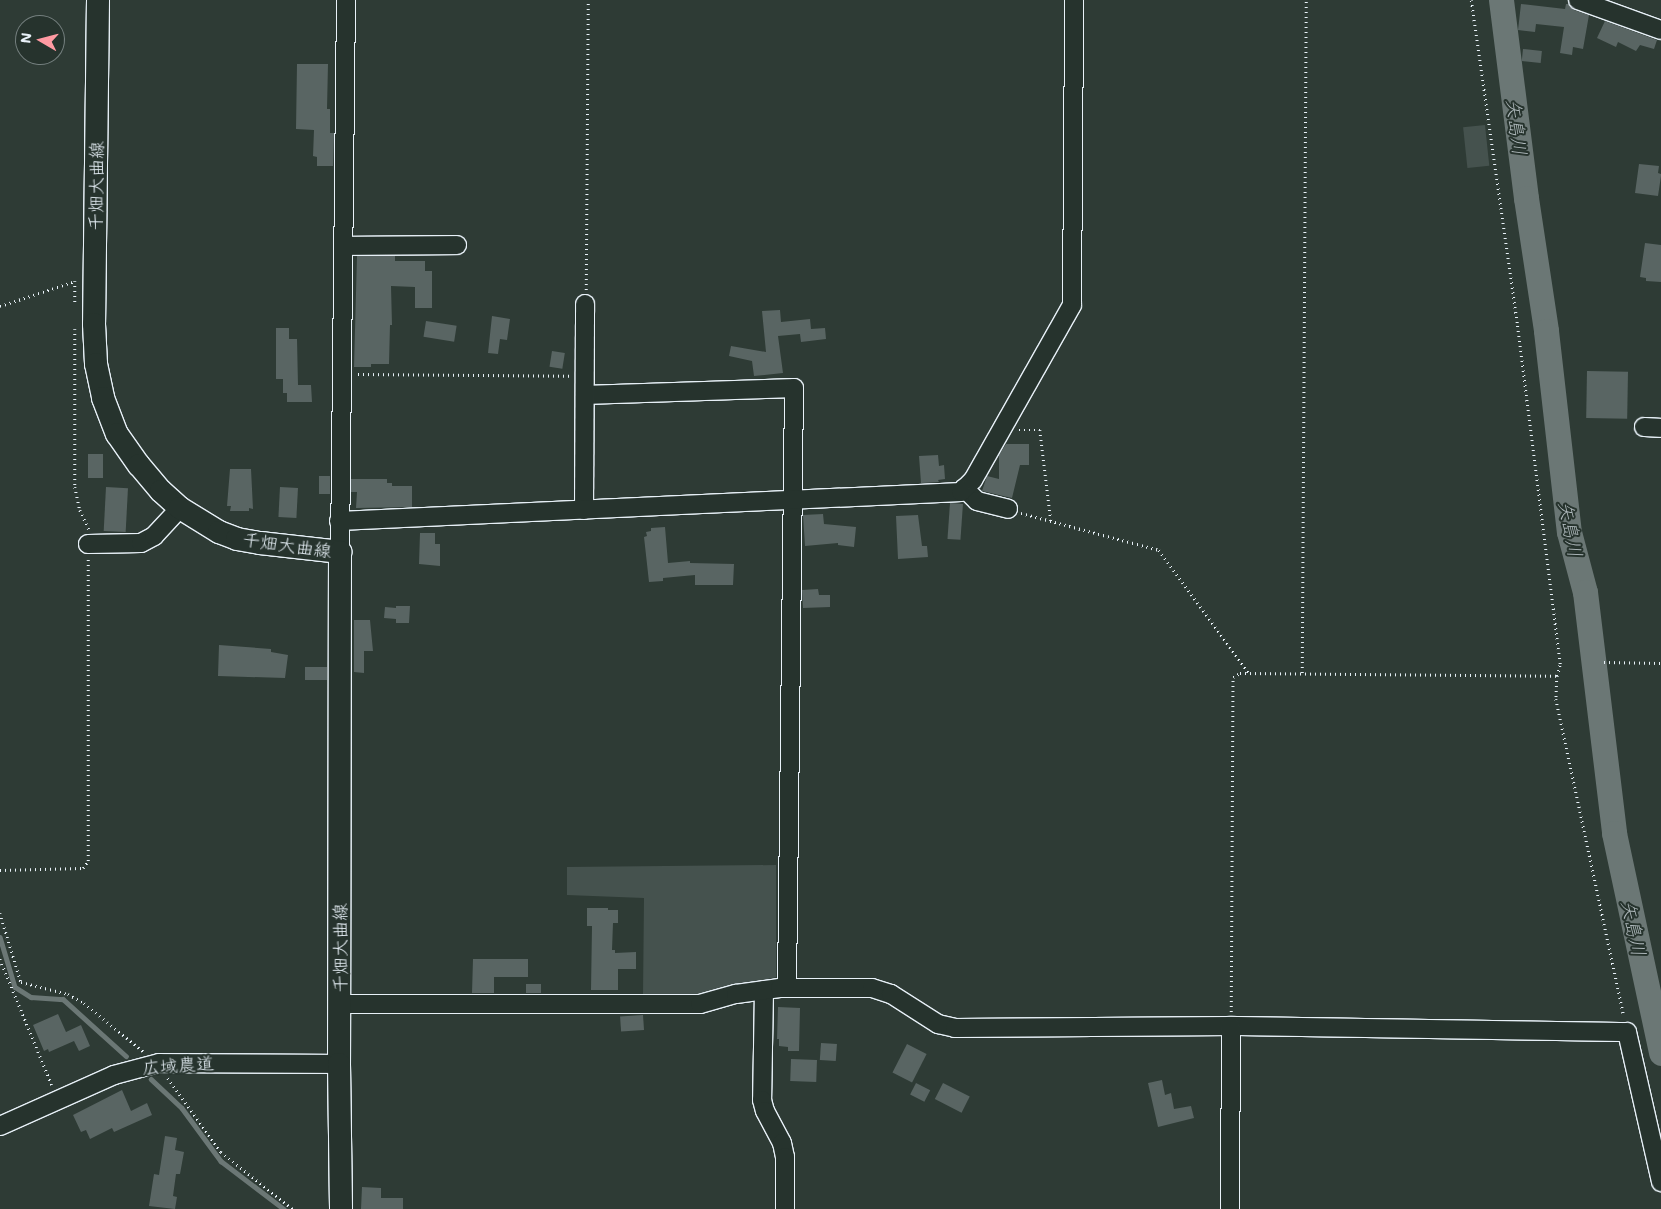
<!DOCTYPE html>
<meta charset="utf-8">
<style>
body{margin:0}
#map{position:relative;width:1661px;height:1209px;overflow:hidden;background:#2e3b35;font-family:Mali,"Klee One",sans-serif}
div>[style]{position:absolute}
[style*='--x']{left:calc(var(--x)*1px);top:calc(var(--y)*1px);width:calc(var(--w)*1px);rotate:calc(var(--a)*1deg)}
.green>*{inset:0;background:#45524e;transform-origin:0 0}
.stream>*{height:4.5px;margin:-2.25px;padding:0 2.25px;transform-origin:2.25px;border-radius:2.25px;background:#6b7775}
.river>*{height:25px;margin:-12.5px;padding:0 12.5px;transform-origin:12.5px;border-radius:12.5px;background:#6b7775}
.building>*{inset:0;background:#596563;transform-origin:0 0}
.path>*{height:2.5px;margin-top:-1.25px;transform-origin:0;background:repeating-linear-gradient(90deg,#e8f1f8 0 1px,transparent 0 5px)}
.roads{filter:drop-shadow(1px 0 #e8f1f8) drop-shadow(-1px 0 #e8f1f8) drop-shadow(0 1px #e8f1f8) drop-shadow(0 -1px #e8f1f8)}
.minor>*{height:18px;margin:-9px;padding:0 9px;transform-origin:9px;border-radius:9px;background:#26332d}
.major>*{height:22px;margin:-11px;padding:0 11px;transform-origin:11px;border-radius:11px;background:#26332d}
span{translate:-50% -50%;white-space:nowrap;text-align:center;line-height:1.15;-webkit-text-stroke:4px #26332d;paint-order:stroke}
.street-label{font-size:18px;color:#e8f1f8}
.water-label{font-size:19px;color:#b0babd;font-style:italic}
.north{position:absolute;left:15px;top:15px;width:50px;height:50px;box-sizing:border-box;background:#26332d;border:1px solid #747f7e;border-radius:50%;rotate:278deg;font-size:14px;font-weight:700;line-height:20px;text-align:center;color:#e8f1f8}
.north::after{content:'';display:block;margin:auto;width:18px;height:22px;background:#ff9aa2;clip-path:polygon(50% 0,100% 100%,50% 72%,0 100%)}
</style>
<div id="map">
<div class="green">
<i style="left:1485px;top:125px;width:41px;height:22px;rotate:84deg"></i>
<i style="clip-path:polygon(776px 865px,776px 977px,703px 995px,643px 995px,644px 898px,567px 895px,567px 867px)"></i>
</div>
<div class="stream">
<i style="--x:0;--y:937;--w:52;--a:73.3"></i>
<i style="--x:15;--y:987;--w:19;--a:32"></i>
<i style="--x:31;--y:997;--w:32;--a:4"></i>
<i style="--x:63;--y:999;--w:85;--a:42.1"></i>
<i style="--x:151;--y:1079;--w:42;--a:43.1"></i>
<i style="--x:182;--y:1108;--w:66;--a:53.7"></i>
<i style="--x:221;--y:1161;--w:79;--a:37.3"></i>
</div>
<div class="river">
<i style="--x:1501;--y:0;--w:200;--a:82.8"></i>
<i style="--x:1526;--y:198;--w:134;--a:81.4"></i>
<i style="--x:1546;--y:331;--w:202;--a:83.5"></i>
<i style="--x:1569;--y:532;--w:62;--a:75.1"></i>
<i style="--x:1585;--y:592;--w:243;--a:83.1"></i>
<i style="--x:1614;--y:833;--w:225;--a:77.9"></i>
</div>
<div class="building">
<i style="clip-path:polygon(1521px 4px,1565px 9px,1566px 4px,1569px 4px,1574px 10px,1589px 15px,1583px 49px,1573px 47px,1572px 55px,1560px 53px,1564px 27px,1536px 24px,1535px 32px,1518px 30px)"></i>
<i style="clip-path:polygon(1605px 21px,1657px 40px,1654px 49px,1640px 45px,1636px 51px,1618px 42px,1616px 47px,1597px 38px)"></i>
<i style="left:1523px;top:49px;width:19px;height:12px;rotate:6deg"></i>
<i style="clip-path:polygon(297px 64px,328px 64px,327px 109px,330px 109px,330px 133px,334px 133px,333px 166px,317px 166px,317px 157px,313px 156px,314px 130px,296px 129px)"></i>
<i style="clip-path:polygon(1639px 164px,1659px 166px,1658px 173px,1661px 174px,1661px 176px,1658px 196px,1635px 193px)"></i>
<i style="clip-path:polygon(1645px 243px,1661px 245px,1661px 282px,1646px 281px,1646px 278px,1640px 277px)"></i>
<i style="clip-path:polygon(357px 256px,395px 256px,395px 261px,425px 261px,425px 271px,432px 271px,432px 308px,415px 308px,415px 287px,391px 286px,392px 325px,390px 325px,389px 364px,371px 364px,371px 367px,354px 367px)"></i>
<i style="clip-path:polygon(780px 310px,781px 322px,810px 319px,811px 329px,825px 328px,826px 339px,801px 342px,800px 334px,778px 336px,783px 373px,754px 376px,752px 361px,729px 356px,731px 346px,766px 352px,762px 311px)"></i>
<i style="clip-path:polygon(492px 316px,510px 319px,507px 340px,500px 339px,498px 354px,488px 353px)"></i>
<i style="left:426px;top:321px;width:31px;height:16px;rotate:9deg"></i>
<i style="clip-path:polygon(276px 328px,289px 328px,289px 339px,297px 339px,298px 385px,311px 385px,312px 402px,287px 402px,287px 393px,283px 393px,283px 379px,276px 379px)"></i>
<i style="left:552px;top:351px;width:13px;height:16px;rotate:9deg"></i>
<i style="left:1587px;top:371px;width:41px;height:47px;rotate:1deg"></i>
<i style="clip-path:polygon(1006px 444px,1029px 444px,1029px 465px,1020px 465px,1012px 498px,982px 491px,987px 476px,999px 479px,999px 455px)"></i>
<i style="left:88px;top:454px;width:15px;height:24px"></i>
<i style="clip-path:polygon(938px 455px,939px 466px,944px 465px,945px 479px,938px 480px,939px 482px,921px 483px,919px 456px)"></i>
<i style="clip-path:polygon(230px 469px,251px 469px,253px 509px,249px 508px,249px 511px,230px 511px,231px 506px,227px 506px)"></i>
<i style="left:319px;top:476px;width:11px;height:18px"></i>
<i style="clip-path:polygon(351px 479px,387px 479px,387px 483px,392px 483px,392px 486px,412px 486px,412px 507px,356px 508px,357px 492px,351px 492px)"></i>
<i style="left:106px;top:487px;width:22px;height:44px;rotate:3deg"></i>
<i style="left:280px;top:487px;width:18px;height:30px;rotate:3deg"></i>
<i style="left:950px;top:503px;width:13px;height:36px;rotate:4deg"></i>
<i style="clip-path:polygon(823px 514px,824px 524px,856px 527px,854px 547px,838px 545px,838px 543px,805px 546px,803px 515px)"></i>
<i style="clip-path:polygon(918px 515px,922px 546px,927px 546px,928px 557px,898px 559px,896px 516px)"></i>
<i style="clip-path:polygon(665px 527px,668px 563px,690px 561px,690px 563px,734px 564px,733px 585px,695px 585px,695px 575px,663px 578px,663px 581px,649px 582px,644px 537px,647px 536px,646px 532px,651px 531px,651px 528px)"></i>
<i style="clip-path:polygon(420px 533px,435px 533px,435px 544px,440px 544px,440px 566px,419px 564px)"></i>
<i style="clip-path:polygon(818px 589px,819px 595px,830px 595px,830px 607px,803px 608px,802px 590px)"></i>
<i style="clip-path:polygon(396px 606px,410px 606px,409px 623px,396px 623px,396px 619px,384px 618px,385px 607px,396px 608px)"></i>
<i style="clip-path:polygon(354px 620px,370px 620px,373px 651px,364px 651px,364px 673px,354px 672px)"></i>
<i style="clip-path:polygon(219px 645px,271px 649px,271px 652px,288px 655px,285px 678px,218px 676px)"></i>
<i style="left:305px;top:667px;width:22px;height:13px"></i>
<i style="clip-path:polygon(587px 908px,608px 908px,608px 910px,618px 910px,618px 923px,613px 923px,612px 950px,615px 950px,615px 953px,636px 952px,636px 969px,618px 969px,618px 990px,591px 990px,592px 926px,587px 926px)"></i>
<i style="clip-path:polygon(473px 959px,528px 959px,528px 977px,494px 977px,494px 993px,472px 993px)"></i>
<i style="left:526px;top:984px;width:15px;height:9px"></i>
<i style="clip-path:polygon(778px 1007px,800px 1008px,799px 1051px,788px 1051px,788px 1047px,779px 1046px,779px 1039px,777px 1039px)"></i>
<i style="clip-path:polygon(58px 1014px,66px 1032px,81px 1025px,90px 1046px,79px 1051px,74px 1041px,49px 1052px,48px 1049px,44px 1051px,33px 1025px)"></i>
<i style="left:643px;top:1015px;width:15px;height:23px;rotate:86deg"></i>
<i style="left:821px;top:1043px;width:16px;height:17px;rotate:4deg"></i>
<i style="left:907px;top:1044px;width:22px;height:32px;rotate:27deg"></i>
<i style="left:791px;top:1059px;width:26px;height:22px;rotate:2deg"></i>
<i style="clip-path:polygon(1162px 1080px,1165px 1095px,1171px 1093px,1174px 1109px,1191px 1106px,1194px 1118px,1158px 1127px,1148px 1083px)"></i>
<i style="left:916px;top:1083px;width:16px;height:13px;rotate:27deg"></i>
<i style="left:943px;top:1083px;width:30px;height:18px;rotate:27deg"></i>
<i style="clip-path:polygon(122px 1090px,131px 1111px,147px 1103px,152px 1115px,114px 1132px,112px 1128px,90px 1139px,86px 1130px,81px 1132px,73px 1115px)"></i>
<i style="clip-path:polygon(165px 1136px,177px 1138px,175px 1150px,184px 1152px,180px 1174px,176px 1174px,173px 1196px,177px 1197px,175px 1209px,149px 1206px,154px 1174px,159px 1175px)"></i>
<i style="clip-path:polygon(362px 1187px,381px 1188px,381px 1198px,403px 1198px,403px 1209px,361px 1209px)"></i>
</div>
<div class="path">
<i style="--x:75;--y:281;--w:23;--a:90"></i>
<i style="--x:586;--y:290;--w:290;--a:-89.6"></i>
<i style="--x:0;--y:306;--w:79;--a:-18.4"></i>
<i style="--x:75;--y:329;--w:158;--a:90"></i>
<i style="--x:75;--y:487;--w:24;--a:78"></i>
<i style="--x:80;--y:510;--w:21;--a:65"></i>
<i style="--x:358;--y:374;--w:212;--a:0.5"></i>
<i style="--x:1019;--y:430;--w:21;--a:0"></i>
<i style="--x:1040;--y:430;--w:92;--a:83.1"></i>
<i style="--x:1021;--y:513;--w:143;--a:15"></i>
<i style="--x:1159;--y:550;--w:152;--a:53.8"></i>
<i style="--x:1604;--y:662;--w:57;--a:1"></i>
<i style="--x:1302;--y:673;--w:673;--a:-89.66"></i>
<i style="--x:1557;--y:676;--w:23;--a:92"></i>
<i style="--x:1556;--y:699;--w:324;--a:77.9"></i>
<i style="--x:0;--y:870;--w:83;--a:-1.4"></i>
<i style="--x:83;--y:868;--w:9;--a:-54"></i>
<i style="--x:88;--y:861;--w:302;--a:-90"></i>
<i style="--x:0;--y:913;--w:72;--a:73.1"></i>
<i style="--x:21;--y:982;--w:49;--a:14.3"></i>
<i style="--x:68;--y:994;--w:18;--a:29"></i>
<i style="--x:84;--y:1003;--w:77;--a:39.2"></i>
<i style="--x:0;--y:959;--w:136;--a:67.6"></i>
<i style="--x:1231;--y:1012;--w:335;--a:-89.7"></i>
<i style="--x:1233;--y:677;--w:8;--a:-30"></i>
<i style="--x:1240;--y:673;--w:317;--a:0.5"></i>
<i style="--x:1557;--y:676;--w:12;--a:-76"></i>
<i style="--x:1560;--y:664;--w:344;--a:-97.2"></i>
<i style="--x:1517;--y:323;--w:326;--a:-98.1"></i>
<i style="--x:168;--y:1078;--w:91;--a:54.4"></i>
<i style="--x:221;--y:1152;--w:92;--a:38.4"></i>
</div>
<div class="roads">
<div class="minor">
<i style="--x:1578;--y:0;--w:88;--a:19.9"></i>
<i style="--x:343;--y:246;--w:114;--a:-0.5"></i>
<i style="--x:585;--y:395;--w:209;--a:-1.9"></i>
<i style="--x:794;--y:388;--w:600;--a:90.67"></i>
<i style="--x:1644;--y:427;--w:17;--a:3"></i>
<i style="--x:964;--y:488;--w:18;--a:45"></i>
<i style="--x:977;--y:501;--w:32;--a:14"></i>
<i style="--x:584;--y:510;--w:206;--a:-89.7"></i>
<i style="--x:339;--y:521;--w:623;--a:-2.67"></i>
<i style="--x:961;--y:492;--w:17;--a:-45"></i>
<i style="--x:973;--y:480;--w:201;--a:-60.5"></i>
<i style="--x:1072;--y:305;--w:305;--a:-89.6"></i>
<i style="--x:88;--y:544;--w:53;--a:-1.1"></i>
<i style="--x:141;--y:543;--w:15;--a:-28"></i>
<i style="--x:154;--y:536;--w:38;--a:-47"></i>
<i style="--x:340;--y:552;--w:552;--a:-89.38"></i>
<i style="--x:764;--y:990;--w:110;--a:91"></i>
<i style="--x:762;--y:1100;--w:11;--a:75"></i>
<i style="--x:765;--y:1111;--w:36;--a:62"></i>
<i style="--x:782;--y:1143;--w:14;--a:78"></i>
<i style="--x:785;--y:1157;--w:52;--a:90"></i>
<i style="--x:339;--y:1004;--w:361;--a:0"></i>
<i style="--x:700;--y:1004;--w:37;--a:-16"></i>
<i style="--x:736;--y:994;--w:44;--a:-7.8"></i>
<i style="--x:780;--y:988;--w:92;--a:0"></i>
<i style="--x:872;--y:988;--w:20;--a:18"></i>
<i style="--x:891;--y:994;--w:56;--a:32.6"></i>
<i style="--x:938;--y:1024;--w:17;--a:13"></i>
<i style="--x:955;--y:1028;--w:276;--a:-0.4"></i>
<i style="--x:1231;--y:1026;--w:396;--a:0.9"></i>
<i style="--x:1627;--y:1032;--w:154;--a:77.2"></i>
<i style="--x:0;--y:1126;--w:125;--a:-24.1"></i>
<i style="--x:114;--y:1075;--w:47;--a:-14.9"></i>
<i style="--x:159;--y:1063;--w:180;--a:0.3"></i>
<i style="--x:1230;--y:1209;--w:183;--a:-89.7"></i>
</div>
<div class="major">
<i style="--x:98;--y:0;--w:324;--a:90.7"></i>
<i style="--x:94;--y:324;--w:40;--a:87.1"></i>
<i style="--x:96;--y:364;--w:35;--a:78"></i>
<i style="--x:103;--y:398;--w:39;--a:69"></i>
<i style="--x:117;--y:434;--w:38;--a:55"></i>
<i style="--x:139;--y:465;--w:34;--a:50"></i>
<i style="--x:161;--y:491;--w:25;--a:42"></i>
<i style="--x:180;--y:508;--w:46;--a:31.6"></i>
<i style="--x:219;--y:532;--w:19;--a:21"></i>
<i style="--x:237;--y:539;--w:23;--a:10"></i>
<i style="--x:260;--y:543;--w:81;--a:6.4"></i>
<i style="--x:340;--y:552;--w:512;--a:90.11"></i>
<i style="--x:339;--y:1064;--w:145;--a:89.2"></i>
</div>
</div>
<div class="street-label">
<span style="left:96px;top:186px;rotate:-89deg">千畑大曲線</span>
<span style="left:287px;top:545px;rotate:8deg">千畑大曲線</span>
<span style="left:340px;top:948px;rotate:-90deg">千畑大曲線</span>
<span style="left:178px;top:1065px;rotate:-4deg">広域農道</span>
</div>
<div class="water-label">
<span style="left:1517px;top:127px;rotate:83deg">矢島川</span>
<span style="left:1571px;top:529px;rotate:79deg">矢島川</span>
<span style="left:1634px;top:928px;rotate:78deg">矢島川</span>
</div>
<div class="north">N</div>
</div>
